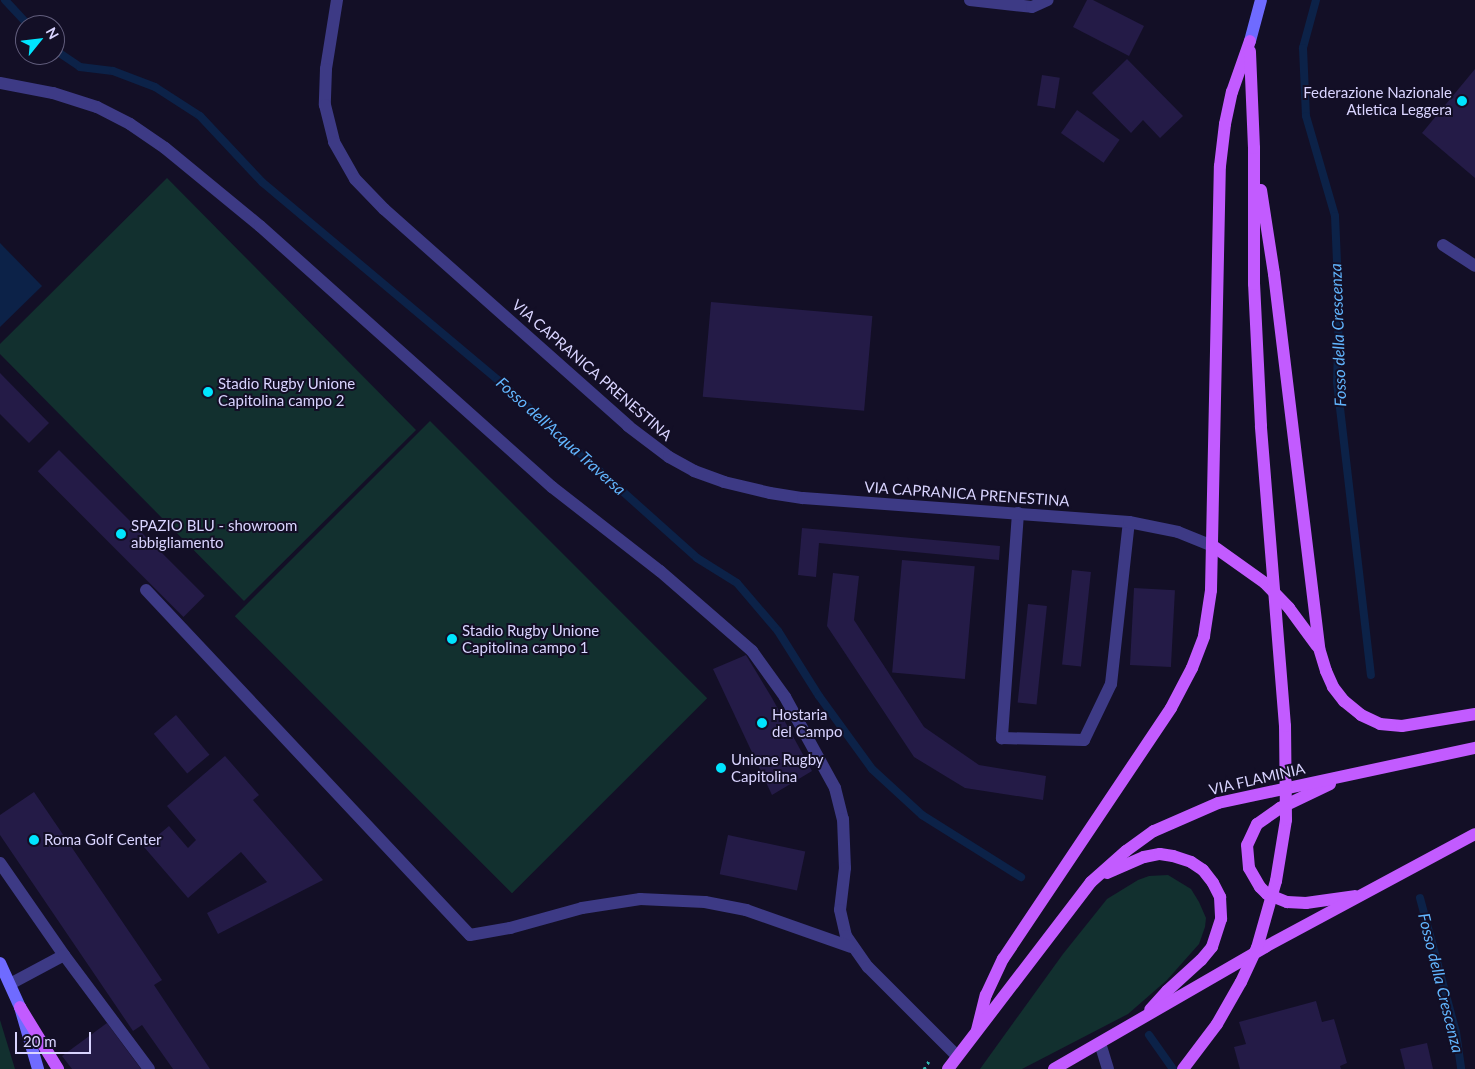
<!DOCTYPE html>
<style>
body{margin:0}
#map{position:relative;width:1475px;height:1069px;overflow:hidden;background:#130f26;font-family:Lato,sans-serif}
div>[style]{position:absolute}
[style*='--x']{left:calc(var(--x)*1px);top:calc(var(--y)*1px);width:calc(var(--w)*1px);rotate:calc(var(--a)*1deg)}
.green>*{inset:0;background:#12302f;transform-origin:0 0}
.water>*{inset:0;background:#0c2248}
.stream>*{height:8px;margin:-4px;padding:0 4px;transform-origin:4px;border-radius:4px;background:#0c2248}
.building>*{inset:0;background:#241b47;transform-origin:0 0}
.path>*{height:3px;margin-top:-1.5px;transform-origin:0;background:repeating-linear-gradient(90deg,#2fb8b0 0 2.5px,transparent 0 6.5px)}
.lane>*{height:12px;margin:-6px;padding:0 6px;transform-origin:6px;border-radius:6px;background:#3d3a85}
.street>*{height:12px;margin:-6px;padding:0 6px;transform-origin:6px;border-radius:6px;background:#3d3a85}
.secondary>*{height:12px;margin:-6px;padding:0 6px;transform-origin:6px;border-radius:6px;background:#6f6bff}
.primary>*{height:12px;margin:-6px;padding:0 6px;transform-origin:6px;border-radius:6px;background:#c25bff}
.dots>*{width:14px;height:14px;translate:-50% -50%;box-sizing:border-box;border:2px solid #130f26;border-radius:50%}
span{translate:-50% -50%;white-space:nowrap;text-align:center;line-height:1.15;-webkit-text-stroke:4px #130f26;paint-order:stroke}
.poi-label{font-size:15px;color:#d9d4ff}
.right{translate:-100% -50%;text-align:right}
.left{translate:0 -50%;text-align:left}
.street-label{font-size:15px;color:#d9d4ff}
.water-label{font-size:16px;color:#62b6ff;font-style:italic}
.north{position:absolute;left:15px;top:15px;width:50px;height:50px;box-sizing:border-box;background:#130f26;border:1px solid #625e7d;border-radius:50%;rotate:61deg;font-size:14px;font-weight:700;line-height:20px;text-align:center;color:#d9d4ff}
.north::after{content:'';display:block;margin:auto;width:18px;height:22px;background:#00e5ff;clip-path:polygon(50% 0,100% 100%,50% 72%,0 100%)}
.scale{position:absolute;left:15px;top:1032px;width:76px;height:22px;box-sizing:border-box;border:2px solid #d9d4ff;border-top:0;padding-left:6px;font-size:15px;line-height:18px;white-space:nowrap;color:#d9d4ff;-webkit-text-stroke:4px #130f26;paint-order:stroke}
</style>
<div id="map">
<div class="green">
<i style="clip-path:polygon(167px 178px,416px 430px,244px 601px,0 354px,0 344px)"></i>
<i style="left:430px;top:421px;width:392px;height:276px;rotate:45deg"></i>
<i style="clip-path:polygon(1168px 875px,1191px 889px,1199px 902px,1206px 918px,1205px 927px,1199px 944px,1167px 980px,1128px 1014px,1022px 1069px,980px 1069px,1063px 954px,1107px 899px,1138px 880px,1149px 876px)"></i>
<i style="clip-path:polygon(0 1020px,15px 1069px,0 1069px)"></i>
</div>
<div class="water">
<i style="clip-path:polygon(0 243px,42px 286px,0 327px)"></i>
</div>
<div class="stream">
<i style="--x:5;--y:0;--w:34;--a:47"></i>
<i style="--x:1316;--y:0;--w:50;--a:105.2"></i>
<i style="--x:1303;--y:48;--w:68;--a:87.5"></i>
<i style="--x:1306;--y:116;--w:104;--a:73.8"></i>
<i style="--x:1335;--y:216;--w:92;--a:87.5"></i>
<i style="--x:1339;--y:308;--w:74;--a:91.5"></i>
<i style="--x:1337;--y:382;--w:295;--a:83.4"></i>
<i style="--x:55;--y:50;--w:30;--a:34"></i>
<i style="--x:80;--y:67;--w:33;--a:7"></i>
<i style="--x:113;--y:71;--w:45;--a:20.9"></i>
<i style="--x:155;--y:87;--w:54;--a:32.8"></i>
<i style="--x:200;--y:116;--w:91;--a:46.8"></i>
<i style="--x:262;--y:182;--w:308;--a:40"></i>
<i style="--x:498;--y:380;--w:267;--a:41.8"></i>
<i style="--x:697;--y:558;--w:47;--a:32"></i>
<i style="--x:737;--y:583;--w:63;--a:49.5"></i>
<i style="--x:778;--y:631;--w:77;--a:57.8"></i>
<i style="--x:819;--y:696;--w:90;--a:54"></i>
<i style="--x:872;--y:769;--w:68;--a:42.6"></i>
<i style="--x:922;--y:815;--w:117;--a:32.1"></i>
<i style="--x:1420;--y:898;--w:139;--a:75"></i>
<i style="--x:1456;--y:1032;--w:37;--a:82"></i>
<i style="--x:1149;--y:1035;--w:42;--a:54.8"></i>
</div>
<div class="building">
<i style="clip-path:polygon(1087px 0,1093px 0,1144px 26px,1129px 56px,1073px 27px)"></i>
<i style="clip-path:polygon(1127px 59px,1183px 116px,1160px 138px,1143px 120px,1131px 133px,1092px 93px)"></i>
<i style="clip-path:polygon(1475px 69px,1475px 178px,1422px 133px)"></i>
<i style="left:1042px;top:75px;width:18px;height:31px;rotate:9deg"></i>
<i style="left:1077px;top:110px;width:52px;height:28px;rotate:35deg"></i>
<i style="left:711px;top:302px;width:162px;height:95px;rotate:5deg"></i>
<i style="clip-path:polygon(0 373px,49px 423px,29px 443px,0 414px)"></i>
<i style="left:59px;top:450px;width:206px;height:30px;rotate:45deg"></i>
<i style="clip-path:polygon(802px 528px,1000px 546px,999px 560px,819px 543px,816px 577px,798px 575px)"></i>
<i style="left:902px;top:560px;width:73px;height:113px;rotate:5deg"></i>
<i style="left:1072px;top:570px;width:19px;height:95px;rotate:6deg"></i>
<i style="clip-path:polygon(833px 573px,859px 576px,854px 620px,924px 727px,979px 765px,1046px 776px,1043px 800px,965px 788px,914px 757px,827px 626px)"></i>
<i style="left:1134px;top:588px;width:41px;height:77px;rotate:3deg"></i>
<i style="left:1028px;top:604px;width:19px;height:99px;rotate:6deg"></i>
<i style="clip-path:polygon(746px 655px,772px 698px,812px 771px,772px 795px,713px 669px)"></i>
<i style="left:176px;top:715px;width:52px;height:29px;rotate:50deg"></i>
<i style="clip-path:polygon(225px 756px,259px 795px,253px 800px,323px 880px,218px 934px,207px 913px,267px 882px,241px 852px,188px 898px,144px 847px,169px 826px,188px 848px,196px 840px,167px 806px)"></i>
<i style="clip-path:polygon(34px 792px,162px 980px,154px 985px,210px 1069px,173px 1069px,142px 1025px,133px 1031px,0 835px,0 815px)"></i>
<i style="left:728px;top:835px;width:79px;height:40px;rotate:12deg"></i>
<i style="clip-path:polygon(1316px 1001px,1322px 1022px,1334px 1019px,1347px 1063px,1340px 1066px,1341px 1069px,1240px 1069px,1234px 1047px,1246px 1044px,1239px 1022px)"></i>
<i style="clip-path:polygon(107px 1023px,141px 1069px,72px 1069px,62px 1056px)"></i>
<i style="clip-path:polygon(1427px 1043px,1433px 1069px,1405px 1069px,1400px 1049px)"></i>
</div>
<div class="path">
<i style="--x:924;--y:1069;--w:9;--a:-58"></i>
</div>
<div class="lane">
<i style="--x:0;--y:83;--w:54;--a:10.7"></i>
<i style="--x:53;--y:93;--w:46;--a:17.7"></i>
<i style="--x:97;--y:107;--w:37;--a:27"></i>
<i style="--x:130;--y:124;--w:42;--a:34.4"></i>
<i style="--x:165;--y:148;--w:123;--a:39.4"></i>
<i style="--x:260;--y:226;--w:392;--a:41.8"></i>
<i style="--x:552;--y:487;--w:137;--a:37.9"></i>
<i style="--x:660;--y:571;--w:122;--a:41"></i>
<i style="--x:752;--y:651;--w:57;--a:54.3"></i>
<i style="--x:785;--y:697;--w:104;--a:61.2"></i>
<i style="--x:835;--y:788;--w:32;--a:76"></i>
<i style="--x:843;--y:819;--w:49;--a:87.7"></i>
<i style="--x:845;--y:868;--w:42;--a:96.8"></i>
<i style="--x:840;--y:910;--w:27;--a:77"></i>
<i style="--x:846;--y:936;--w:38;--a:55"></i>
<i style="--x:868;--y:967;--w:126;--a:45"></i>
<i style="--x:1443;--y:245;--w:38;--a:33"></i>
<i style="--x:1018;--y:513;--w:226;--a:94.1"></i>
<i style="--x:1002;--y:738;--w:82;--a:1.4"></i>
<i style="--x:1084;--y:740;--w:62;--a:-64.3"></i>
<i style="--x:1111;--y:684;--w:163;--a:-83.7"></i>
<i style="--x:146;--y:590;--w:473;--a:46.8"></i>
<i style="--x:470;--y:935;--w:41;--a:-9.9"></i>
<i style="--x:510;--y:928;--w:75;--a:-15.5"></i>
<i style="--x:582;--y:908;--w:59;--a:-8.8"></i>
<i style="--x:640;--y:899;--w:65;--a:2.6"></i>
<i style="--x:705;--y:902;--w:42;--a:11"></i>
<i style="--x:746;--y:910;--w:111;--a:19.4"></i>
<i style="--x:0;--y:863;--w:112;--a:55.2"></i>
<i style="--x:10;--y:984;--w:61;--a:-28.2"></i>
<i style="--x:64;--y:955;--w:142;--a:53.3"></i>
<i style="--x:1100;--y:1043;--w:27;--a:73"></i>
</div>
<div class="street">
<i style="--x:337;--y:0;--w:70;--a:99.1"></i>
<i style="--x:326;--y:69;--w:36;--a:92"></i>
<i style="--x:325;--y:105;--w:38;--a:76"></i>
<i style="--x:334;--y:142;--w:43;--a:60.4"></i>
<i style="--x:355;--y:179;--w:42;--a:46"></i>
<i style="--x:384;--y:209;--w:327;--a:41.6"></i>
<i style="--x:628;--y:426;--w:51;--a:37.1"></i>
<i style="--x:669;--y:457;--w:29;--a:29"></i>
<i style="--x:694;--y:471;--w:32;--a:20"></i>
<i style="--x:724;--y:482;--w:47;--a:13.4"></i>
<i style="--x:770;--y:493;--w:33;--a:9"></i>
<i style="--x:803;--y:498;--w:327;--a:4.2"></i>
<i style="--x:1129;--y:522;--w:50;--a:11.5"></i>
<i style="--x:1178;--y:532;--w:38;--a:22"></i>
<i style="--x:970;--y:0;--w:62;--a:6.4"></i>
<i style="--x:1032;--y:7;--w:17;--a:-24"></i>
</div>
<div class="secondary">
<i style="--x:1250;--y:41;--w:42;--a:-75"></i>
<i style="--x:0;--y:963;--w:48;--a:65.6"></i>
<i style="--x:20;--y:1007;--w:65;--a:73.8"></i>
</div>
<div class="primary">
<i style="--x:1261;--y:190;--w:85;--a:81.2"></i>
<i style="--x:1274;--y:274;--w:377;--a:83.1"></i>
<i style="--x:1319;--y:648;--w:24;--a:73"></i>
<i style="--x:1326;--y:671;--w:17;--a:66"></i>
<i style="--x:1333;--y:687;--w:18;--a:52"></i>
<i style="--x:1344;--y:701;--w:22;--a:39"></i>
<i style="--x:1361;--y:715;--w:21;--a:25"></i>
<i style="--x:1380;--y:724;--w:22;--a:5"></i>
<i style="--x:1402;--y:726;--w:74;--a:-9.3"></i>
<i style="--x:1213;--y:546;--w:64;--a:35.4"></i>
<i style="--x:1265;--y:583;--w:35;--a:46"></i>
<i style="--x:1289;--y:608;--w:47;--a:53.6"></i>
<i style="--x:1330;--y:784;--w:55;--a:154.4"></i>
<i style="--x:1280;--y:808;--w:28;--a:145"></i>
<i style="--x:1257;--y:824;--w:23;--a:115"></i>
<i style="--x:1247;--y:845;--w:23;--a:85"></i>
<i style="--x:1249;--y:868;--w:22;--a:60"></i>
<i style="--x:1260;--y:887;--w:10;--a:45"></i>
<i style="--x:1267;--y:894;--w:22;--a:22"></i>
<i style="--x:1287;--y:902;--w:19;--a:3"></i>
<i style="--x:1306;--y:903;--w:49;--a:-8.1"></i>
<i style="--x:1107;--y:873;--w:40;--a:-23.4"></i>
<i style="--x:1144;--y:857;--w:16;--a:-11"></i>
<i style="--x:1160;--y:854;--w:13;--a:9"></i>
<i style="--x:1173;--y:856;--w:19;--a:18"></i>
<i style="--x:1191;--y:862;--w:14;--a:34"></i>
<i style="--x:1203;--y:870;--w:16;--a:52"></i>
<i style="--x:1213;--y:883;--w:16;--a:63"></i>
<i style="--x:1220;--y:897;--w:22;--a:87"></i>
<i style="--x:1221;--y:919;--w:29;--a:108"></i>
<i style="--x:1212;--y:947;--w:17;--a:130"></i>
<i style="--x:1201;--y:960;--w:46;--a:137.6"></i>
<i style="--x:1167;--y:991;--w:25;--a:132"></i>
<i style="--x:20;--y:1007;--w:73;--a:58.5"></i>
<i style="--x:977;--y:1030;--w:36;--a:-76"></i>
<i style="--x:986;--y:995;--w:40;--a:-65"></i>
<i style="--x:1003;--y:959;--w:302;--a:-56.2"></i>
<i style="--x:1171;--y:708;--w:45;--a:-62.3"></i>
<i style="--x:1192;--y:668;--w:34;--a:-69"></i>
<i style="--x:1204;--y:636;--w:47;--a:-81.3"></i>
<i style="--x:1211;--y:590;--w:424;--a:-88.8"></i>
<i style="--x:1220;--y:166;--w:42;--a:-83.2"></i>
<i style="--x:1225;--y:124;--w:33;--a:-78"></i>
<i style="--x:1232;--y:92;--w:54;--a:-70.6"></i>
<i style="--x:948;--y:1069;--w:235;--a:-52.6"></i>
<i style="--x:1091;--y:882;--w:47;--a:-41.5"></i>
<i style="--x:1126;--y:851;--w:34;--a:-36"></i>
<i style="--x:1154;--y:831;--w:70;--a:-23.6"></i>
<i style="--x:1218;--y:803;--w:263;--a:-12.1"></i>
<i style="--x:1054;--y:1069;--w:244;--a:-30"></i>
<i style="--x:1265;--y:947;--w:238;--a:-28.3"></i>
<i style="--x:1183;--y:1069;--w:56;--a:-52.9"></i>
<i style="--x:1217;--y:1024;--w:48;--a:-60.3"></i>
<i style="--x:1241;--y:982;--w:38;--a:-65"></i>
<i style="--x:1257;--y:948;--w:70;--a:-74.2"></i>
<i style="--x:1276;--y:881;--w:62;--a:-80.7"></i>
<i style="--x:1286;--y:820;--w:94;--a:-90.6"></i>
<i style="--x:1285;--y:726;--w:301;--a:-94.6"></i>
<i style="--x:1261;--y:426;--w:142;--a:-92.8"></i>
<i style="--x:1254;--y:284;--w:136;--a:-90"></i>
<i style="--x:1254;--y:148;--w:97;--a:-92.4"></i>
</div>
<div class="dots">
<i style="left:1462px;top:101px;background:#00e5ff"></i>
<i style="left:208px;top:392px;background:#00e5ff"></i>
<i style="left:121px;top:534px;background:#00e5ff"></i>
<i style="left:452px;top:639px;background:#00e5ff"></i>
<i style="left:762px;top:723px;background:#00e5ff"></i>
<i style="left:721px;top:768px;background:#00e5ff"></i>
<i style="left:34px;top:840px;background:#00e5ff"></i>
</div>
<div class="poi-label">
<span class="right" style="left:1452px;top:101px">Federazione Nazionale<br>Atletica Leggera</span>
<span class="left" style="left:218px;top:392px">Stadio Rugby Unione<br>Capitolina campo 2</span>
<span class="left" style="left:131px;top:534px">SPAZIO BLU - showroom<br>abbigliamento</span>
<span class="left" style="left:462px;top:639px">Stadio Rugby Unione<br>Capitolina campo 1</span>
<span class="left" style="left:772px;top:723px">Hostaria<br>del Campo</span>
<span class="left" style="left:731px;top:768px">Unione Rugby<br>Capitolina</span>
<span class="left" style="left:44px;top:840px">Roma Golf Center</span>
</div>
<div class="street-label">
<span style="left:592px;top:370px;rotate:41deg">VIA CAPRANICA PRENESTINA</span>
<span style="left:967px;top:494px;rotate:4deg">VIA CAPRANICA PRENESTINA</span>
<span style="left:1257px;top:779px;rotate:-13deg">VIA FLAMINIA</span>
</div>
<div class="water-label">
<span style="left:1338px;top:335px;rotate:-92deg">Fosso della Crescenza</span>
<span style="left:561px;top:436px;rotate:42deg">Fosso dell'Acqua Traversa</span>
<span style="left:1441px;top:983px;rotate:76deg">Fosso della Crescenza</span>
</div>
<div class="north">N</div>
<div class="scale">20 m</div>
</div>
